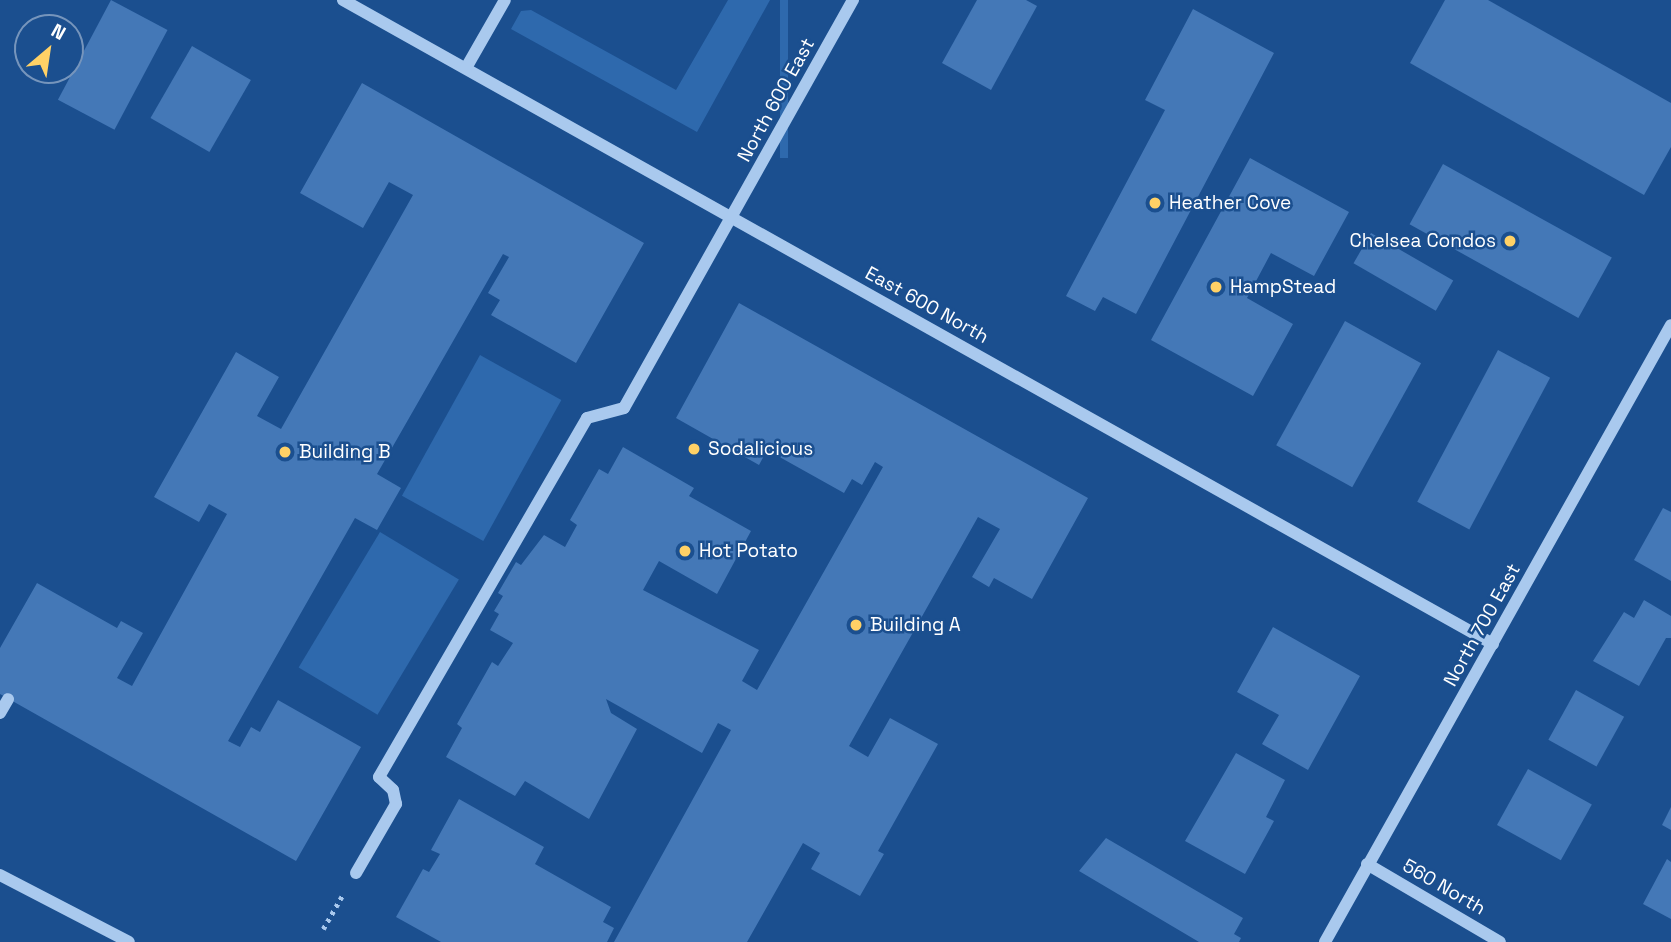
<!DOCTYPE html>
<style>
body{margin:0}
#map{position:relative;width:1671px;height:942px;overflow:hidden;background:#1b4f8f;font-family:"Space Grotesk",sans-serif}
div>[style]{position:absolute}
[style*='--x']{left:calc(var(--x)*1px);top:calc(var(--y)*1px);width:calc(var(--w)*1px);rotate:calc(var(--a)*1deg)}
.green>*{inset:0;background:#2e69ad;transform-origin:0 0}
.building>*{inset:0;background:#4478b7;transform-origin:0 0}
.path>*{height:4.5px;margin-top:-2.25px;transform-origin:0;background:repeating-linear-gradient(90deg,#a9c9ee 0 3.5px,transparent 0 8.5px)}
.minor>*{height:12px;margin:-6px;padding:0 6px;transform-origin:6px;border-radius:6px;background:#a9c9ee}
.dots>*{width:19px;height:19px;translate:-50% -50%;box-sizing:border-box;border:4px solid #1b4f8f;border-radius:50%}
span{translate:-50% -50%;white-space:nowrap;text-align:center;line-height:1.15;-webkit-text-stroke:5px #1b4f8f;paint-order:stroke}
.street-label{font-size:19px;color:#fff}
.poi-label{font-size:19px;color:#fff}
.left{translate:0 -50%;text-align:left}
.right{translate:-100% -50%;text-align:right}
.north{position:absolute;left:14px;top:14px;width:70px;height:70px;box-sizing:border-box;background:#1b4f8f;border:2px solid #7695bc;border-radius:50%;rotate:29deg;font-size:19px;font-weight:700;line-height:28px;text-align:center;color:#fff}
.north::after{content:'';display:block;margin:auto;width:24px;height:32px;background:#ffd166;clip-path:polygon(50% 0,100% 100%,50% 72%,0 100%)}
</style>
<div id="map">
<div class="green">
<i style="clip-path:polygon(728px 0,770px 0,697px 132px,511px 29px,521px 11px,531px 10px,676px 90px)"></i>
<i style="left:780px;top:0;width:8px;height:158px"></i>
<i style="left:480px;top:355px;width:93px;height:161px;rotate:29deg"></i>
<i style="left:380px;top:532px;width:92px;height:158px;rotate:31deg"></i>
</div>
<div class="building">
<i style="left:111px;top:0;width:64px;height:113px;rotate:28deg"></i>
<i style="clip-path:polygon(977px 0,1026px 0,1037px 6px,991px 90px,942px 63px)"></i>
<i style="clip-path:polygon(1445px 0,1488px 0,1671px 103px,1671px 147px,1644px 195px,1410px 63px)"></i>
<i style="clip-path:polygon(1193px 9px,1274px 53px,1136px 314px,1103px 297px,1095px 311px,1066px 296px,1165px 110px,1145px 100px)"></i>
<i style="left:192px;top:46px;width:68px;height:83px;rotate:30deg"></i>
<i style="clip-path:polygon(362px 83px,644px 243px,576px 363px,491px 315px,500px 300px,488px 293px,509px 257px,503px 254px,377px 474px,401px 488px,377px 530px,355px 518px,228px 741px,240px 747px,251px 727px,260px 732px,278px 700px,361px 747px,296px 861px,0 694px,0 648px,37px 583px,117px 628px,121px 621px,143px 633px,117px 678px,132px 686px,227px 514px,209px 504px,199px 522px,154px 497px,236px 352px,279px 377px,257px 416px,281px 429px,413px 195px,389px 182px,363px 228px,300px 193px)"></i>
<i style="clip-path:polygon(1250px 158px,1349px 212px,1314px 276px,1271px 253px,1247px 298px,1293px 324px,1253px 396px,1151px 340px)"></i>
<i style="left:1443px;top:164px;width:193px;height:69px;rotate:29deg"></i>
<i style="left:1371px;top:233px;width:95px;height:35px;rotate:30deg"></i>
<i style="clip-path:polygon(739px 303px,1088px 498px,1032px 599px,994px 578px,989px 587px,972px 577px,1000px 529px,978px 517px,849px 746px,868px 757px,890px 718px,938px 744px,878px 851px,884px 854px,860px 896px,811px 869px,820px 853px,803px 843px,747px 942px,614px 942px,731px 730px,718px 723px,702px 753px,606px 699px,611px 713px,637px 729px,589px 819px,525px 781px,515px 796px,446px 757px,462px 728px,457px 724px,492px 662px,498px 666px,513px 643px,490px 630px,499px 614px,494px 611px,503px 596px,498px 593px,516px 562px,521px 565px,544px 535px,565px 547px,577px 525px,570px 520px,599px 469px,608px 474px,623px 447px,694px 488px,689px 496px,751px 531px,717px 594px,659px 561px,643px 590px,759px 650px,742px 681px,757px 690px,883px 467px,875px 462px,862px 485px,852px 479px,844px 493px,767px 450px,759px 465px,676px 418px)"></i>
<i style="left:1345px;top:321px;width:87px;height:142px;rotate:29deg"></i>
<i style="left:1498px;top:350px;width:59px;height:172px;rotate:28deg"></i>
<i style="clip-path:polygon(1663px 508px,1671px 512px,1671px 581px,1634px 560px)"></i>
<i style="clip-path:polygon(1644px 600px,1671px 616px,1671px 638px,1666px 638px,1639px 686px,1593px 661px,1624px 612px,1634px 618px)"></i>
<i style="clip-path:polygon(1273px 627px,1360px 676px,1308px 770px,1262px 744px,1279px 715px,1237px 692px)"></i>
<i style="left:1576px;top:690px;width:55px;height:57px;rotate:29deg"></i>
<i style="clip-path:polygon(1236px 753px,1285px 780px,1266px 817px,1274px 821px,1245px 874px,1185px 841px)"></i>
<i style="left:1528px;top:769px;width:73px;height:64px;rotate:29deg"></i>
<i style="clip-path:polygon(459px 799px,544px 847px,535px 864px,611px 907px,603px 922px,614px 928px,607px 942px,441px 942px,396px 917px,423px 869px,429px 872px,440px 854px,431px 850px)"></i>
<i style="clip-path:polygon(1671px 807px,1671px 830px,1662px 825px)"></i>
<i style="clip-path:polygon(1106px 838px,1243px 918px,1234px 934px,1241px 938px,1239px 942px,1199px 942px,1079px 871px)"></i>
<i style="clip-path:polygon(1667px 859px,1671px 862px,1671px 919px,1643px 904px)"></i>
</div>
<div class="path">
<i style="--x:323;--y:929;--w:39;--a:-60"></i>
</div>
<div class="minor">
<i style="--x:343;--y:0;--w:1318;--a:29.25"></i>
<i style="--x:466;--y:68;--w:78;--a:-60.2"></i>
<i style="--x:0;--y:713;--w:16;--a:-60"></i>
<i style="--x:1367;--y:864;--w:154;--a:30.4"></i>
<i style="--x:356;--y:873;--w:80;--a:-59.9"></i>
<i style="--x:396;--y:804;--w:14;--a:-102"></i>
<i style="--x:393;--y:790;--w:19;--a:-137"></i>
<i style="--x:379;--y:777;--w:415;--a:-59.9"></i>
<i style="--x:587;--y:418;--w:38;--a:-15"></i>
<i style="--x:624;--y:408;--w:468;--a:-60.7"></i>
<i style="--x:0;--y:875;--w:145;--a:27.4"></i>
<i style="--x:1325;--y:942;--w:707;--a:-60.72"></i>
</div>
<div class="dots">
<i style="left:1155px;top:203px;background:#ffd166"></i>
<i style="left:1510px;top:241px;background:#ffd166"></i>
<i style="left:1216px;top:287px;background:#ffd166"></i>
<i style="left:694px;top:449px;background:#ffd166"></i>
<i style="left:285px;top:452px;background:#ffd166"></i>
<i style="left:685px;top:551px;background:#ffd166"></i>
<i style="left:856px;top:625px;background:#ffd166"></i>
</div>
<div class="street-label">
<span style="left:776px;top:100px;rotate:-61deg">North 600 East</span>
<span style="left:927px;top:305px;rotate:29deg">East 600 North</span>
<span style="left:1482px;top:625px;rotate:-61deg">North 700 East</span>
<span style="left:1444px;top:887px;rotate:30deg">560 North</span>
</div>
<div class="poi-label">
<span class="left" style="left:1169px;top:203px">Heather Cove</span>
<span class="right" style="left:1496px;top:241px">Chelsea Condos</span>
<span class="left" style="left:1230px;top:287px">HampStead</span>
<span class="left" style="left:708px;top:449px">Sodalicious</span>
<span class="left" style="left:299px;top:452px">Building B</span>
<span class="left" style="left:699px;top:551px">Hot Potato</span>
<span class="left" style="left:870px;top:625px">Building A</span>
</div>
<div class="north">N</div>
</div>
